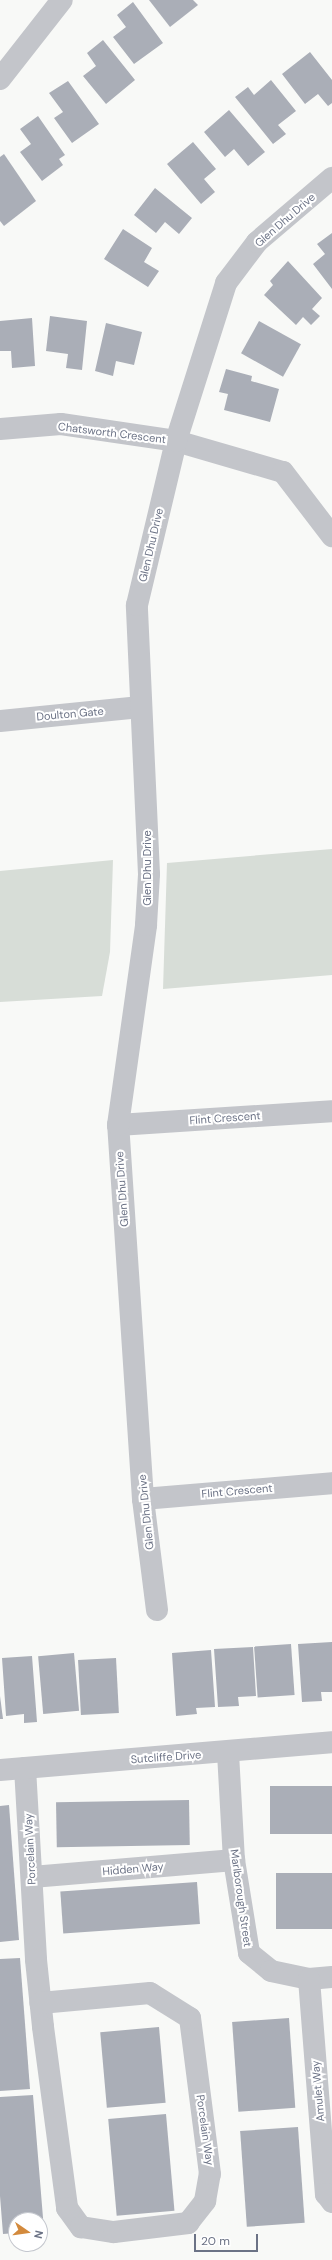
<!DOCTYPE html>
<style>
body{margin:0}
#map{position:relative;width:332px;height:2260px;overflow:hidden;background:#f8f9f7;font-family:"DM Sans",sans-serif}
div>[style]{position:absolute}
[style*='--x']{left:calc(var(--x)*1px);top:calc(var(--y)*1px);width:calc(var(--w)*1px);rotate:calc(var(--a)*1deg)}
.green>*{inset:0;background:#d7ddd7}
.building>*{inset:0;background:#aaaeb7;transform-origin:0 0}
.minor>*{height:22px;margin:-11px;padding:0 11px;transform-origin:11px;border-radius:11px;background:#c3c5ca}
span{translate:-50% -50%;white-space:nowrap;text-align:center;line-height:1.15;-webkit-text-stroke:4px #fff;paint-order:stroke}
.street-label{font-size:11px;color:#6b7285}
.north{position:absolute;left:8px;top:2212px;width:40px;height:40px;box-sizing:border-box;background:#fff;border:1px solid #c4c7ce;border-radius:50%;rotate:103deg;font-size:11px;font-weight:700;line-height:16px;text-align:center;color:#6b7285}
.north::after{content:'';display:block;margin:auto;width:14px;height:18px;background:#d38a3d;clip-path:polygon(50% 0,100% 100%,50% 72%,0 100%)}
.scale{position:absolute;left:194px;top:2234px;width:64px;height:18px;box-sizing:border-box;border:2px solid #6b7285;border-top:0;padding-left:5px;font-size:12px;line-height:14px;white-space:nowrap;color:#6b7285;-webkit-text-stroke:3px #fff;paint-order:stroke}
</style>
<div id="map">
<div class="green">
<i style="clip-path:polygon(332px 849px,332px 975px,163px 989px,167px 863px)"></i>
<i style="clip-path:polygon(113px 860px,110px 952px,102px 996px,0 1002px,0 871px)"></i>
</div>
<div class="building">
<i style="clip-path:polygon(149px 0,193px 0,198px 5px,170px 27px)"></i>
<i style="clip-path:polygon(133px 2px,163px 43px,134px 64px,113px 37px,126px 27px,117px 15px)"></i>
<i style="clip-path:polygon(103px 40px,135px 80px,106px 104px,83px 76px,96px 66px,87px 53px)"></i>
<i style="clip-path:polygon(310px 52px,332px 80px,332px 103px,328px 106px,318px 94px,305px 104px,282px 74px)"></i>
<i style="clip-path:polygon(271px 80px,296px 111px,278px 125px,286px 134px,273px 144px,235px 97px,248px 87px,254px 95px)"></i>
<i style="clip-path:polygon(68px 81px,99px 124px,72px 143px,54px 118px,63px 112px,49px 93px)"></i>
<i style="clip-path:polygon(229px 110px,265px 152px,248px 166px,234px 149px,225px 157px,204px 132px)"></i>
<i style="clip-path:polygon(38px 116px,65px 155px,59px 159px,63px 165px,42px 181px,20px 152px,31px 144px,20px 129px)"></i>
<i style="clip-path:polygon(193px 142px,216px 169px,204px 179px,215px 192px,201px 204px,167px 164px)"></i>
<i style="clip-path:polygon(4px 154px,36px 201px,4px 226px,0 221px,0 157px)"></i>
<i style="clip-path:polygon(155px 188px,192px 218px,179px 234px,165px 222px,156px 233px,134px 215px)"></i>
<i style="clip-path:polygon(123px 229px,152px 248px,144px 262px,159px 271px,148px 287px,104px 259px)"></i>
<i style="clip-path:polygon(332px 233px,332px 289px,313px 264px,325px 254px,317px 244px)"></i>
<i style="clip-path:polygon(288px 261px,322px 298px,312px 309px,320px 316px,311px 325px,303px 317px,296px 325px,264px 295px,273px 285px,270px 281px)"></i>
<i style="clip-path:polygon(50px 316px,87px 321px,82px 370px,66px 368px,68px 354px,46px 351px)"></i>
<i style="clip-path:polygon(32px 318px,35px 366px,12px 368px,11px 351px,0 351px,0 321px)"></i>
<i style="left:259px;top:321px;width:48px;height:37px;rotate:29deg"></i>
<i style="clip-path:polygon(106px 323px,142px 332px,134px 365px,116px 361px,113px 376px,95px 371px)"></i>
<i style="clip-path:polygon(226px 369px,252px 376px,251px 381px,279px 389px,270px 422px,224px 410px,228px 394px,219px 392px)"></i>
<i style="clip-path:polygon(332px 1642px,332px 1692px,321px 1692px,322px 1701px,302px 1702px,298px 1644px)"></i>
<i style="left:291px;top:1644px;width:51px;height:37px;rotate:86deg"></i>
<i style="clip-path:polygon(253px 1647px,256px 1696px,238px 1697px,239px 1706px,218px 1707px,214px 1649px)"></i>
<i style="clip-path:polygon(211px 1650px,215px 1707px,196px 1708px,197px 1714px,176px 1716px,172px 1653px)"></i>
<i style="left:74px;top:1653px;width:58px;height:36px;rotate:85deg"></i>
<i style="clip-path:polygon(32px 1656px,37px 1722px,24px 1723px,24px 1714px,6px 1716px,2px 1658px)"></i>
<i style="left:116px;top:1658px;width:55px;height:38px;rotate:87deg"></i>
<i style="clip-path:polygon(0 1696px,3px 1719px,0 1719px)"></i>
<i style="left:332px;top:1786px;width:48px;height:62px;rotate:90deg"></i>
<i style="left:189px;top:1800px;width:45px;height:133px;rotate:89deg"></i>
<i style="clip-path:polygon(9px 1805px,19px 1940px,0 1942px,0 1806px)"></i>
<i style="left:332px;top:1873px;width:56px;height:56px;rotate:90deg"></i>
<i style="left:197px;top:1882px;width:42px;height:137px;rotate:86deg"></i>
<i style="clip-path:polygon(20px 1958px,30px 2089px,0 2091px,0 1959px)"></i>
<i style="left:289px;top:2018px;width:90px;height:57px;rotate:86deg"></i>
<i style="left:159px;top:2027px;width:76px;height:59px;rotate:85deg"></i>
<i style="clip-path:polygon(33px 2095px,44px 2230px,40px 2231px,40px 2220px,16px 2220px,16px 2233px,3px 2234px,0 2196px,0 2097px)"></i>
<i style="left:166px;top:2114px;width:97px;height:58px;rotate:85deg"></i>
<i style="left:298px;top:2127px;width:96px;height:58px;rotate:86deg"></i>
</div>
<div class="minor">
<i style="--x:0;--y:79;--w:100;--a:-51.9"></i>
<i style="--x:0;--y:429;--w:61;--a:-4.7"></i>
<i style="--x:61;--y:424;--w:116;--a:8.4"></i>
<i style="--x:176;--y:441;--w:111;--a:16.2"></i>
<i style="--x:283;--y:472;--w:81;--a:52.6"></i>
<i style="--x:0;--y:721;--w:141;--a:-5.7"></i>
<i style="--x:118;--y:1125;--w:214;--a:-3.7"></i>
<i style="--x:143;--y:1499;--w:190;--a:-4.8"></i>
<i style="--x:157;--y:1610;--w:112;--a:-97.2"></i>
<i style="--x:143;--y:1499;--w:375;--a:-93.8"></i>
<i style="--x:118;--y:1125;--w:202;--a:-82"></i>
<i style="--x:146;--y:925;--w:51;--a:-86.6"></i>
<i style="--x:149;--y:874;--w:269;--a:-92.6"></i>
<i style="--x:137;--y:605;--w:169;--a:-76.6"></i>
<i style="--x:176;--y:441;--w:166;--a:-72.4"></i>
<i style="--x:226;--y:283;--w:51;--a:-52.9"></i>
<i style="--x:257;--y:242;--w:99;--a:-40.5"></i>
<i style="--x:228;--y:1753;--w:107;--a:86.8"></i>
<i style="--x:234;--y:1860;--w:94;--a:80.8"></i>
<i style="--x:249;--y:1953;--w:28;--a:39"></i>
<i style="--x:271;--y:1971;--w:39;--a:12"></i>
<i style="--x:309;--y:1979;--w:23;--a:-5"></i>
<i style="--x:25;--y:1768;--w:192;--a:86.7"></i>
<i style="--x:36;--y:1960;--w:67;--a:84"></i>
<i style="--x:43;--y:2027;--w:183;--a:82.4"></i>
<i style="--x:67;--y:2208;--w:24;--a:54"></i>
<i style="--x:81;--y:2227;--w:33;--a:9"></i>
<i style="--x:114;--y:2232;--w:75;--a:-6.9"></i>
<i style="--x:188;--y:2223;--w:28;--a:-52"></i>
<i style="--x:205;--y:2201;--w:27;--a:-80"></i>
<i style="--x:210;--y:2174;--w:157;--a:-97.3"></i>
<i style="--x:190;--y:2018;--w:47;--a:-148"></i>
<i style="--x:150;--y:1993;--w:110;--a:174.8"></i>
<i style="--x:0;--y:1770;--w:333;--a:-4.8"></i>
<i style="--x:32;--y:1877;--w:203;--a:-4.8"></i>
<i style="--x:309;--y:1979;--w:216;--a:85.5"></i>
<i style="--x:326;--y:2194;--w:10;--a:53"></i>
</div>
<div class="street-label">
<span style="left:285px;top:220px;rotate:-41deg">Glen Dhu Drive</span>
<span style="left:112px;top:433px;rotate:7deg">Chatsworth Crescent</span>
<span style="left:151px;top:545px;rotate:-77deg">Glen Dhu Drive</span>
<span style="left:70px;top:714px;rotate:-5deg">Doulton Gate</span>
<span style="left:147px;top:868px;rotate:-90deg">Glen Dhu Drive</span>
<span style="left:225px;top:1118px;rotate:-4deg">Flint Crescent</span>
<span style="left:122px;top:1189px;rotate:-94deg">Glen Dhu Drive</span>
<span style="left:237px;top:1491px;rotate:-5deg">Flint Crescent</span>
<span style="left:146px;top:1512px;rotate:-96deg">Glen Dhu Drive</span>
<span style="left:166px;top:1757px;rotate:-4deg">Sutcliffe Drive</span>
<span style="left:30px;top:1849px;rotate:-93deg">Porcelain Way</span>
<span style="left:133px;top:1869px;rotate:-5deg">Hidden Way</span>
<span style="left:241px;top:1898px;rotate:82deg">Marlborough Street</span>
<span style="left:318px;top:2091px;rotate:-95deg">Amulet Way</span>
<span style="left:205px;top:2130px;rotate:82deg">Porcelain Way</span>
</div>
<div class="north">N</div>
<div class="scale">20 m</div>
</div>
